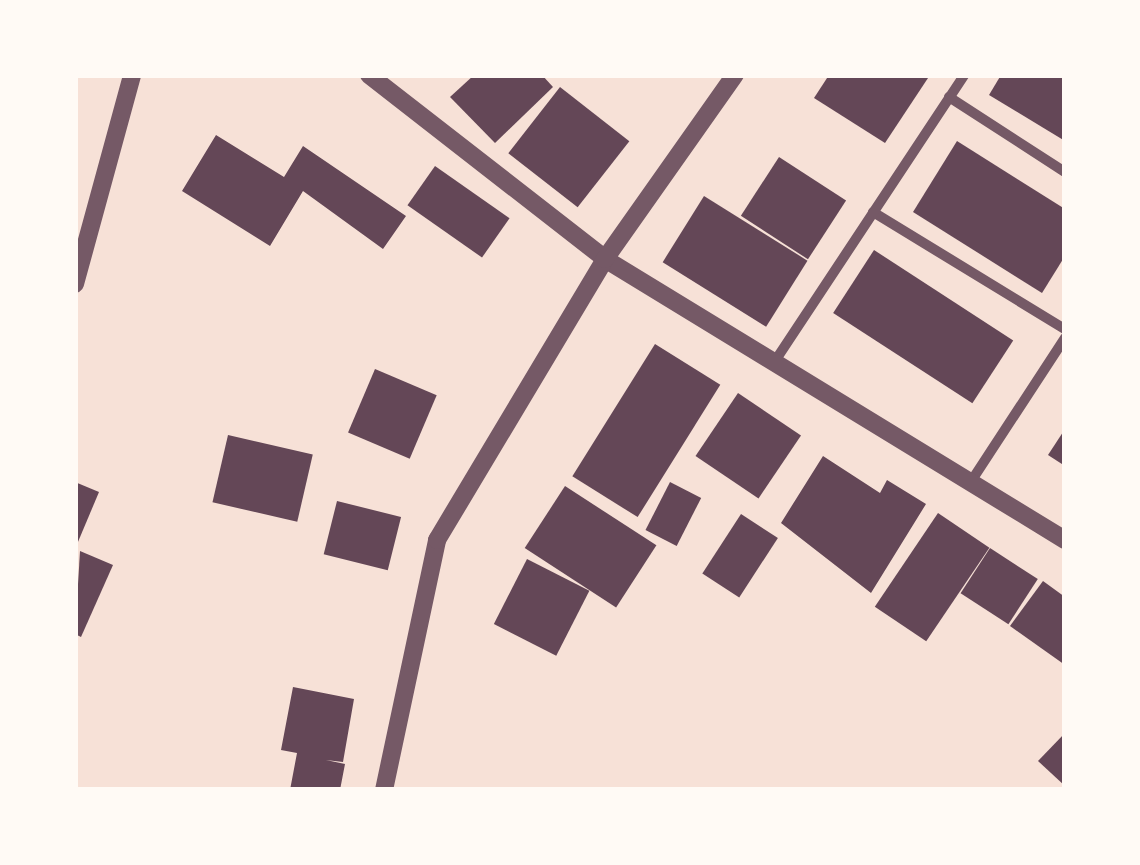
<!DOCTYPE html>
<style>
body{margin:0}
#map{position:relative;width:1140px;height:865px;overflow:hidden;background:#f7e1d7;font-family:"Noto Serif",serif}
div>[style]{position:absolute}
[style*='--x']{left:calc(var(--x)*1px);top:calc(var(--y)*1px);width:calc(var(--w)*1px);rotate:calc(var(--a)*1deg)}
.building>*{inset:0;background:#644757;transform-origin:0 0}
.minor>*{height:10px;margin:-5px;padding:0 5px;transform-origin:5px;border-radius:5px;background:#755966}
.tertiary>*{height:18px;margin:-9px;padding:0 9px;transform-origin:9px;border-radius:9px;background:#755966}
span{translate:-50% -50%;white-space:nowrap;text-align:center;line-height:1.15;-webkit-text-stroke:10px #fffaf5;paint-order:stroke}
.frame{position:absolute;inset:0;border:78px solid #fffaf5;pointer-events:none}
</style>
<div id="map">
<div class="building">
<i style="clip-path:polygon(474px 75px,542px 75px,553px 87px,495px 143px,450px 97px)"></i>
<i style="clip-path:polygon(829px 75px,930px 75px,885px 143px,814px 98px)"></i>
<i style="clip-path:polygon(1001px 75px,1065px 75px,1065px 141px,989px 95px)"></i>
<i style="left:560px;top:87px;width:88px;height:84px;rotate:38deg"></i>
<i style="clip-path:polygon(216px 135px,284px 177px,303px 146px,406px 216px,383px 249px,303px 191px,270px 246px,182px 191px)"></i>
<i style="clip-path:polygon(957px 141px,1065px 209px,1065px 256px,1042px 293px,913px 212px)"></i>
<i style="left:779px;top:157px;width:80px;height:70px;rotate:33deg"></i>
<i style="left:435px;top:166px;width:91px;height:48px;rotate:35deg"></i>
<i style="left:704px;top:196px;width:122px;height:78px;rotate:32deg"></i>
<i style="left:874px;top:250px;width:166px;height:75px;rotate:33deg"></i>
<i style="left:655px;top:344px;width:77px;height:156px;rotate:32deg"></i>
<i style="left:375px;top:369px;width:67px;height:69px;rotate:23deg"></i>
<i style="left:738px;top:393px;width:76px;height:76px;rotate:34deg"></i>
<i style="clip-path:polygon(1065px 429px,1065px 466px,1048px 455px)"></i>
<i style="left:228px;top:435px;width:87px;height:69px;rotate:13deg"></i>
<i style="clip-path:polygon(823px 456px,880px 493px,887px 480px,926px 504px,871px 593px,781px 523px)"></i>
<i style="clip-path:polygon(75px 482px,99px 492px,75px 549px)"></i>
<i style="left:670px;top:482px;width:35px;height:54px;rotate:27deg"></i>
<i style="left:565px;top:486px;width:109px;height:74px;rotate:33deg"></i>
<i style="left:337px;top:501px;width:66px;height:55px;rotate:14deg"></i>
<i style="left:938px;top:513px;width:62px;height:113px;rotate:34deg"></i>
<i style="left:741px;top:514px;width:44px;height:71px;rotate:33deg"></i>
<i style="left:990px;top:548px;width:57px;height:54px;rotate:33deg"></i>
<i style="clip-path:polygon(80px 551px,113px 565px,81px 637px,75px 634px)"></i>
<i style="left:527px;top:559px;width:70px;height:73px;rotate:27deg"></i>
<i style="clip-path:polygon(1043px 581px,1065px 597px,1065px 665px,1010px 626px)"></i>
<i style="clip-path:polygon(293px 687px,354px 699px,343px 762px,326px 760px,345px 764px,340px 790px,290px 790px,297px 753px,281px 750px)"></i>
<i style="clip-path:polygon(1065px 733px,1065px 786px,1038px 761px)"></i>
</div>
<div class="minor">
<i style="--x:949;--y:97;--w:138;--a:32.9"></i>
<i style="--x:873;--y:212;--w:225;--a:31.4"></i>
<i style="--x:775;--y:361;--w:343;--a:-56.5"></i>
<i style="--x:972;--y:480;--w:170;--a:-56.8"></i>
</div>
<div class="tertiary">
<i style="--x:369;--y:75;--w:299;--a:37.9"></i>
<i style="--x:605;--y:259;--w:539;--a:31.42"></i>
<i style="--x:75;--y:284;--w:217;--a:-74.7"></i>
<i style="--x:384;--y:790;--w:256;--a:-78"></i>
<i style="--x:437;--y:540;--w:327;--a:-59.1"></i>
<i style="--x:605;--y:259;--w:225;--a:-54.8"></i>
</div>
<div class="frame"></div>
</div>
